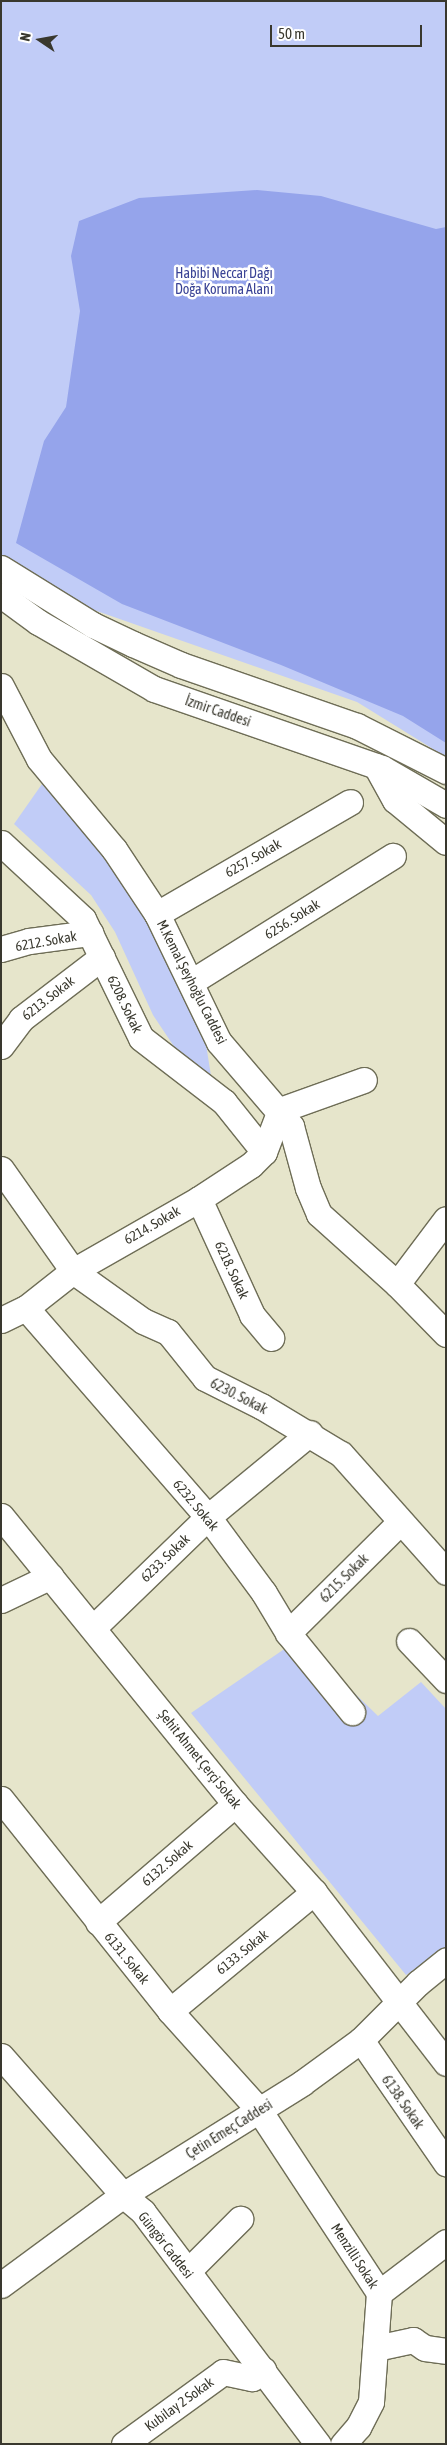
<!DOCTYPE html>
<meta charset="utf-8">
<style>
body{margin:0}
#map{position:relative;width:447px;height:2445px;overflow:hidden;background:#e6e5cb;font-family:"Asap Condensed",sans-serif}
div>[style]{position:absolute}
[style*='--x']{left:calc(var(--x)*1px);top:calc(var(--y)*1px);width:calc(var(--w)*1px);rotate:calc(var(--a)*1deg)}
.green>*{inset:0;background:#c1ccf7}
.forest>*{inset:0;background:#95a4eb}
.roads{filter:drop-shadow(1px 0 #6e6d56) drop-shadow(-1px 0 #6e6d56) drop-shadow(0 1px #6e6d56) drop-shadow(0 -1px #6e6d56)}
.minor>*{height:25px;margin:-12.5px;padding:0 12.5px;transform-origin:12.5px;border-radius:12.5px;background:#fff}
span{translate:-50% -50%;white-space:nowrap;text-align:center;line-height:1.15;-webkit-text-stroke:5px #fff;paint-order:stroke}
.park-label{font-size:14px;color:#394295}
.street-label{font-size:14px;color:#39382e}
.frame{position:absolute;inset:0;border:2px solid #39382e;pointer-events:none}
.north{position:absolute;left:15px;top:15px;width:50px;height:50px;-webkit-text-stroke:4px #fff;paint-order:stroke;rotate:282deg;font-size:14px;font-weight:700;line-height:20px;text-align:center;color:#39382e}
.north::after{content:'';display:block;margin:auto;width:18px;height:22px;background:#39382e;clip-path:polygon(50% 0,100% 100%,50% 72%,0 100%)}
.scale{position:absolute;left:270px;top:25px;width:152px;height:22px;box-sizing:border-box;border:2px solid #39382e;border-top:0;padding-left:6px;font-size:15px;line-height:18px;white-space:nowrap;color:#39382e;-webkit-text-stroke:4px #fff;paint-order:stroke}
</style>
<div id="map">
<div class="green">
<i style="clip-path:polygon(1px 1px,446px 1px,446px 757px,357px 702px,34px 589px,1px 561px)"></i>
<i style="clip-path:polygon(42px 784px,115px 864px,152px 916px,205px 1038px,211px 1076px,175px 1048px,153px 1015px,115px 932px,91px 895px,14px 824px)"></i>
<i style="clip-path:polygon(299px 1639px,378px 1716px,421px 1682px,446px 1709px,446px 1948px,406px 1975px,191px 1713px)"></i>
</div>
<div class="forest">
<i style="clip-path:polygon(257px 190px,321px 196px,436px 229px,446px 227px,446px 743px,403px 716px,281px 665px,122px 604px,16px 543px,44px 441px,66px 407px,80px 311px,71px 256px,79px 221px,139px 198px)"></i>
</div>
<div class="roads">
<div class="minor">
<i style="--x:1;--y:568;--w:108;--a:31.8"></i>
<i style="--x:93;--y:625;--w:44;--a:25.4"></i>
<i style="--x:133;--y:644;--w:52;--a:23.6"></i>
<i style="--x:181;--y:665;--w:186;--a:19.1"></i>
<i style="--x:357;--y:726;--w:100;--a:26.8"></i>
<i style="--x:1;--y:595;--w:46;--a:36.1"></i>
<i style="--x:38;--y:622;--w:134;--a:30"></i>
<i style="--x:154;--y:689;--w:241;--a:19.1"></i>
<i style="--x:382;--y:768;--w:74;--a:30"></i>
<i style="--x:1;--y:686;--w:82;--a:62.5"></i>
<i style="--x:39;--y:759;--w:117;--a:50.2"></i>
<i style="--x:114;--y:849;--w:78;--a:56.5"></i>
<i style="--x:157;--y:914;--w:142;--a:64.2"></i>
<i style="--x:219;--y:1042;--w:111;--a:49.4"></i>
<i style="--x:291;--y:1126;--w:64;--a:74.7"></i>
<i style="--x:308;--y:1188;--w:28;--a:67"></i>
<i style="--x:319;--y:1214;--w:105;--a:41.9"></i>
<i style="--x:397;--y:1284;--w:70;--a:45.6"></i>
<i style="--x:376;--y:766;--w:39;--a:61"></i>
<i style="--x:395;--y:800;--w:66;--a:39.5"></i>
<i style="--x:1;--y:843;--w:112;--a:42.8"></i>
<i style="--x:83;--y:919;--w:132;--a:64"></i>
<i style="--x:141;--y:1038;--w:105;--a:37.6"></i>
<i style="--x:224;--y:1102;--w:64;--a:51.3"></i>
<i style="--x:157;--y:914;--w:223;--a:-30.1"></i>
<i style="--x:1;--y:949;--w:29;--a:-16"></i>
<i style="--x:29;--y:941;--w:62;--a:-7.5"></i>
<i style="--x:191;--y:982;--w:238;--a:-32"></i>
<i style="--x:1;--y:1046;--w:34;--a:-53"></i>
<i style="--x:21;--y:1019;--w:102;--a:-37.4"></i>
<i style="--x:1;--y:1169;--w:125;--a:54.8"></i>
<i style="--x:73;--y:1271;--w:86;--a:35.5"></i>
<i style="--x:143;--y:1321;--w:27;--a:24"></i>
<i style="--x:168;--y:1332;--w:59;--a:51.2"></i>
<i style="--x:205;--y:1378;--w:63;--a:26.6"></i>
<i style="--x:261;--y:1406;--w:93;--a:31"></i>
<i style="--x:341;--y:1454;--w:158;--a:48.3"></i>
<i style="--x:199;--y:1199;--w:128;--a:65.4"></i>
<i style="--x:252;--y:1315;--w:30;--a:50"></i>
<i style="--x:397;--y:1284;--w:81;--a:-53"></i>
<i style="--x:26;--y:1308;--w:277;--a:49"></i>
<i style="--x:208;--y:1517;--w:94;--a:53.6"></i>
<i style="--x:264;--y:1593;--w:47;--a:59"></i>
<i style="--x:288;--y:1633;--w:102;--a:51"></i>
<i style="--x:1;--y:1320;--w:28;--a:-26"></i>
<i style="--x:26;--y:1308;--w:60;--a:-38.2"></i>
<i style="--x:73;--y:1271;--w:145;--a:-29.7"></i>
<i style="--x:199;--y:1199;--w:62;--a:-33.2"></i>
<i style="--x:251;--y:1165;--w:18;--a:-45"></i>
<i style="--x:264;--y:1152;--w:45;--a:-69.1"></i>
<i style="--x:280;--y:1110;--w:89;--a:-19.7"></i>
<i style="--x:1;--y:1516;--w:371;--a:50.9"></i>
<i style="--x:235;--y:1804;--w:118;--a:48.1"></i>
<i style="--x:314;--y:1892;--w:216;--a:52.3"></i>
<i style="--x:1;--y:1600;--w:55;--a:-25.6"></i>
<i style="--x:93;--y:1628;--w:160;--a:-44"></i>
<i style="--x:208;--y:1517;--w:132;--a:-39.5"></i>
<i style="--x:288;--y:1633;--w:156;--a:-44.7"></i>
<i style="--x:409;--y:1641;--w:54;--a:46.5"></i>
<i style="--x:1;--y:1799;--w:271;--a:51.4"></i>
<i style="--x:170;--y:2011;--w:133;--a:48"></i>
<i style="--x:259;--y:2110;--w:219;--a:56.7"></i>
<i style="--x:379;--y:2293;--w:109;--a:94.2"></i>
<i style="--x:371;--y:2402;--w:28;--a:117"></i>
<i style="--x:358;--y:2427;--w:23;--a:131"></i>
<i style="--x:98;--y:1922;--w:181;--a:-40.7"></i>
<i style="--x:170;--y:2011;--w:187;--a:-39.6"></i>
<i style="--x:361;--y:2040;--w:150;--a:55.4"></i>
<i style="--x:1;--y:2056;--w:185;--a:48.7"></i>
<i style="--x:123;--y:2195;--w:26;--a:40"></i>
<i style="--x:143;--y:2212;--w:291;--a:53"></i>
<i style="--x:188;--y:2271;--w:74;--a:-45"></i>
<i style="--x:1;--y:2285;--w:152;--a:-36.4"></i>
<i style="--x:123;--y:2195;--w:211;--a:-32"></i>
<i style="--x:302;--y:2083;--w:73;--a:-36.1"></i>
<i style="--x:361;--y:2040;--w:81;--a:-45"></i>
<i style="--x:418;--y:1983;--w:36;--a:-39"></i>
<i style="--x:379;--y:2293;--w:84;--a:-37.3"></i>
<i style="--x:376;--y:2348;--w:38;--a:-12"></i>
<i style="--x:413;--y:2340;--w:14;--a:34"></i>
<i style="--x:425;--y:2348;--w:21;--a:8"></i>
<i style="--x:124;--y:2444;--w:122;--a:-36"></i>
<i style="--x:223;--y:2372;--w:30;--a:12"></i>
<i style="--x:252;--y:2378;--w:14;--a:-36"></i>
</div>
</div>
<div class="park-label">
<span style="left:224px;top:281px">Habibi Neccar Dağı<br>Doğa Koruma Alanı</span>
</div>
<div class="street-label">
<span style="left:218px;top:711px;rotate:19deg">İzmir Caddesi</span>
<span style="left:253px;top:858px;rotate:-30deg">6257. Sokak</span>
<span style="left:292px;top:919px;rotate:-32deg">6256. Sokak</span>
<span style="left:46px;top:941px;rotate:-10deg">6212. Sokak</span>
<span style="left:192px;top:982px;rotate:63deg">M.Kemal Şeyhoğlu Caddesi</span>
<span style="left:48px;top:998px;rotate:-38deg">6213. Sokak</span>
<span style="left:125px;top:1004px;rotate:64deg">6208. Sokak</span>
<span style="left:152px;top:1225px;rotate:-30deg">6214. Sokak</span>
<span style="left:232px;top:1270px;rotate:65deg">6218. Sokak</span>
<span style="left:239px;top:1396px;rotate:27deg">6230. Sokak</span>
<span style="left:196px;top:1505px;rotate:50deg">6232. Sokak</span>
<span style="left:165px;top:1558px;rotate:-44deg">6233. Sokak</span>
<span style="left:344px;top:1578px;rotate:-45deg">6215. Sokak</span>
<span style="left:200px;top:1759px;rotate:51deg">Şehit Ahmet Çerçi Sokak</span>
<span style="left:167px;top:1863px;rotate:-41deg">6132. Sokak</span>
<span style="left:242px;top:1952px;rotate:-39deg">6133. Sokak</span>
<span style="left:127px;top:1958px;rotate:51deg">6131. Sokak</span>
<span style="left:403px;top:2102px;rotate:55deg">6138. Sokak</span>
<span style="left:229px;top:2129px;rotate:-32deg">Çetin Emeç Caddesi</span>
<span style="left:166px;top:2245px;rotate:52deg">Güngör Caddesi</span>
<span style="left:355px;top:2256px;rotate:57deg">Menzilli Sokak</span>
<span style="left:179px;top:2404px;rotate:-36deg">Kubilay 2 Sokak</span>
</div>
<div class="frame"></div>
<div class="north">N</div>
<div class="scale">50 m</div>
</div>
